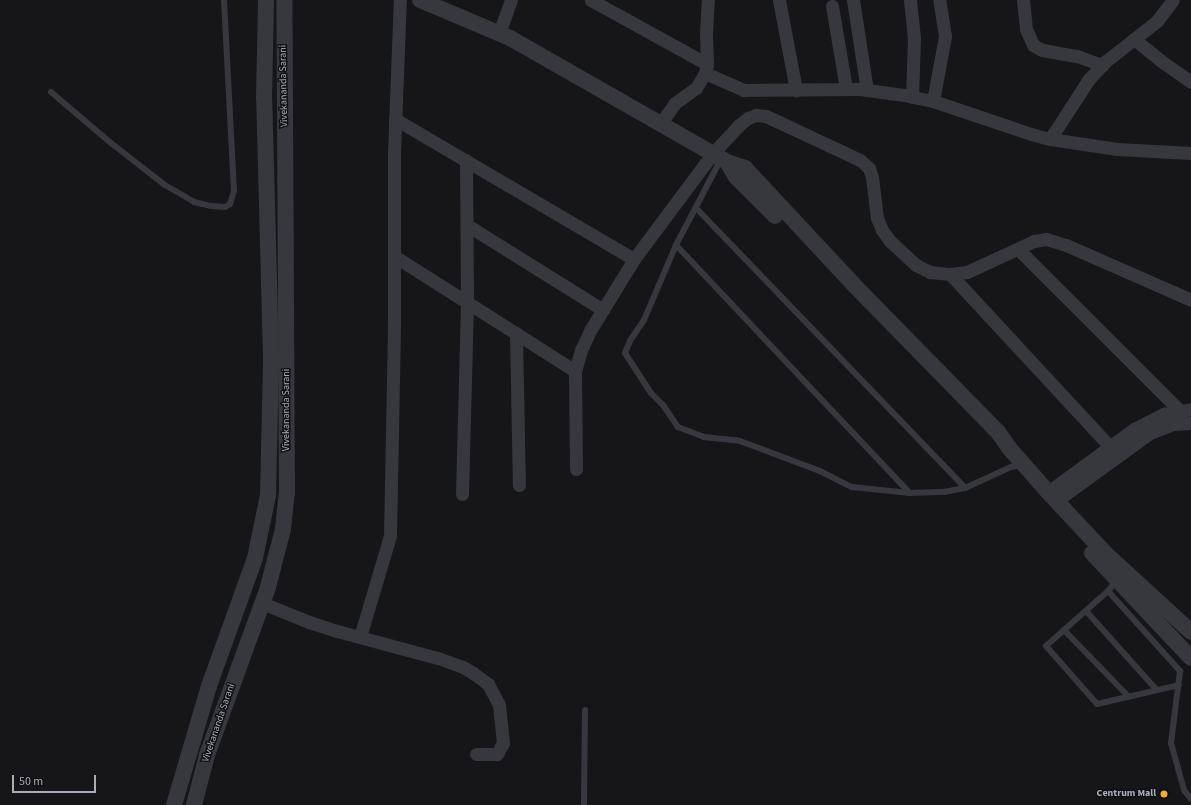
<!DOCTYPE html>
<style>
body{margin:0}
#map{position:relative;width:1191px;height:805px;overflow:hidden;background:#161618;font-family:"Source Sans 3",sans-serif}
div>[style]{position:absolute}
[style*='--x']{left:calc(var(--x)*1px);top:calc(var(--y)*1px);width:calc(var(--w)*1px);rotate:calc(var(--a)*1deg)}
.service>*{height:6px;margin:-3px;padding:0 3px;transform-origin:3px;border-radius:3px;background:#37383d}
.minor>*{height:13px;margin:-6.5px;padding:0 6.5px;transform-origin:6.5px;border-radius:6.5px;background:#37383d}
.tertiary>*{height:16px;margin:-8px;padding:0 8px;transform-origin:8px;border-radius:8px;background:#37383d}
.dots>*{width:11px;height:11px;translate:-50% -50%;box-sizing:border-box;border:2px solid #111113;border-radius:50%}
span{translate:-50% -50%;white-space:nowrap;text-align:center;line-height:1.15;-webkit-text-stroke:3px #111113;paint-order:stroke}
.street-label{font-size:10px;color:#a8adb8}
.poi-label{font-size:10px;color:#a8adb8;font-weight:700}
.right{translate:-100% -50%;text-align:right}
.scale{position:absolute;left:12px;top:775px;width:84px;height:18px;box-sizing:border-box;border:2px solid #a8adb8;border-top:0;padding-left:5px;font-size:12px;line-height:14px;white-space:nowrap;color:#a8adb8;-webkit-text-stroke:3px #111113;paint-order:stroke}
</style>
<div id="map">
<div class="service">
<i style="--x:51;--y:92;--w:79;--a:40.4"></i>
<i style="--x:111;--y:143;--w:68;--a:37.9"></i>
<i style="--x:165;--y:185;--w:34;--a:30"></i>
<i style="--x:194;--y:202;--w:17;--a:13"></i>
<i style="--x:211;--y:206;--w:14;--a:4"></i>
<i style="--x:225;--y:207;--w:6;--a:-31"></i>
<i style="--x:230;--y:204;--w:14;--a:-73"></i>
<i style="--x:234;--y:191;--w:191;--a:-93"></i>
<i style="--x:721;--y:159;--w:97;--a:117.6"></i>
<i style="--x:676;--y:245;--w:82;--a:113.1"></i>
<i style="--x:644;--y:320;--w:25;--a:124"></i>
<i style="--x:630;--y:341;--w:13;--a:113"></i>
<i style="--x:625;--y:353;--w:48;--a:57"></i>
<i style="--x:651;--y:393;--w:17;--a:45"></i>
<i style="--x:663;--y:405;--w:27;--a:56"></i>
<i style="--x:678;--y:427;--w:28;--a:21"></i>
<i style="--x:704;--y:437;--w:36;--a:6"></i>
<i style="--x:740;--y:441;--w:85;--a:20.6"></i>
<i style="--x:820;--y:471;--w:36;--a:27"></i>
<i style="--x:852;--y:487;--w:58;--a:5.9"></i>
<i style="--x:910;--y:493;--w:34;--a:-2"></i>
<i style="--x:944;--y:492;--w:21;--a:-11"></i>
<i style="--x:965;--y:488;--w:51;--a:-24.5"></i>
<i style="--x:1011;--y:467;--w:11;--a:-10"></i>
<i style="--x:696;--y:208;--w:388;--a:46.1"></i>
<i style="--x:676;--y:245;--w:341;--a:46.7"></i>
<i style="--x:1117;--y:580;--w:14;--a:129"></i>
<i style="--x:1108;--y:591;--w:108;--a:48"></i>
<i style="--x:1180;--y:671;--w:73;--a:97.1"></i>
<i style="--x:1171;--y:743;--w:49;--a:74.5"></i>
<i style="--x:1184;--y:790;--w:11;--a:52"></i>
<i style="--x:1108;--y:591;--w:83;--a:138.4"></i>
<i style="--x:1046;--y:646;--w:77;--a:48.7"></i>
<i style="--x:1097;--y:704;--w:84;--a:-13"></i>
<i style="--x:1086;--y:611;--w:106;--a:48.1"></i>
<i style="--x:1064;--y:630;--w:93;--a:45.9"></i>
<i style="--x:584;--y:805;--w:95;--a:-89.4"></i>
</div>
<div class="minor">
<i style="--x:591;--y:0;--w:132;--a:28.9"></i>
<i style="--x:779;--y:0;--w:92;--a:79.3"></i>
<i style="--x:853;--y:0;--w:91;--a:81.2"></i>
<i style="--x:910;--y:0;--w:38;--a:84"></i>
<i style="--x:914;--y:38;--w:59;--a:91.9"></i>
<i style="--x:1023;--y:0;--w:29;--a:84"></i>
<i style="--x:1026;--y:29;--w:17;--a:66"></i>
<i style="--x:1033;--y:45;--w:10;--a:29"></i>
<i style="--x:1042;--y:50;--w:36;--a:10"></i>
<i style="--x:1077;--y:56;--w:27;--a:20"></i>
<i style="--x:832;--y:6;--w:84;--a:80.4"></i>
<i style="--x:499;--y:33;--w:35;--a:-70"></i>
<i style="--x:1134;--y:39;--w:38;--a:39"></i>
<i style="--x:1164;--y:63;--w:33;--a:35"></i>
<i style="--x:705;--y:73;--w:43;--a:23.6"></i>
<i style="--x:744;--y:90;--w:116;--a:-0.5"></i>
<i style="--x:860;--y:89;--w:44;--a:7.8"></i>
<i style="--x:904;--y:95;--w:30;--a:12"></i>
<i style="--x:933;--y:101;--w:103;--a:18.6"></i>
<i style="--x:1031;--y:134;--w:20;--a:15"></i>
<i style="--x:1050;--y:139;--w:68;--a:8.5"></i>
<i style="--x:1117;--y:149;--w:74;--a:3.1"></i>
<i style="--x:933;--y:101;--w:66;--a:-79.5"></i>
<i style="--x:945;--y:36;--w:36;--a:-99"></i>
<i style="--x:395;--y:119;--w:277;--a:30.4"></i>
<i style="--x:661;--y:123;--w:24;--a:-55"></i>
<i style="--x:675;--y:103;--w:26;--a:-36"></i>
<i style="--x:696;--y:88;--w:17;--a:-59"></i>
<i style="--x:705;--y:73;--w:9;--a:-77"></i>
<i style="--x:707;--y:64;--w:30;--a:-92"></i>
<i style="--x:706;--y:34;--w:34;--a:-87"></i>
<i style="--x:1050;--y:139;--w:72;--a:-57"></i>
<i style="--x:1089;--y:79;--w:25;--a:-47"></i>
<i style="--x:1106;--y:61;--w:65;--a:-38.1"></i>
<i style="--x:1157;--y:21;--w:26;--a:-53"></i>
<i style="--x:467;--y:225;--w:160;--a:32"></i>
<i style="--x:1018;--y:249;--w:228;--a:45"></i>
<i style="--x:394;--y:256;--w:214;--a:32.4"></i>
<i style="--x:950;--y:274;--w:234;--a:47.2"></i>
<i style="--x:516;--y:333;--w:152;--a:88.9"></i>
<i style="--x:576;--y:469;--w:98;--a:-90.6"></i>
<i style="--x:575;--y:371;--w:22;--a:-74"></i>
<i style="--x:581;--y:350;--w:23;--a:-65"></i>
<i style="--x:591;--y:329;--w:82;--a:-58.4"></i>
<i style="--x:634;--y:259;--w:132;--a:-53.3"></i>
<i style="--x:713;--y:153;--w:38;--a:-47"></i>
<i style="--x:739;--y:125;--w:11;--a:-38"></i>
<i style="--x:748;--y:118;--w:9;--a:-21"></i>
<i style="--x:756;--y:115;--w:10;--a:6"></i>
<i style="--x:766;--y:116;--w:104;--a:25.1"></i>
<i style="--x:860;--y:160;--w:12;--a:42"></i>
<i style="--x:869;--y:168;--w:9;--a:72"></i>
<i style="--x:872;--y:177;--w:41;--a:83"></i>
<i style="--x:877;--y:218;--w:13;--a:67"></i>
<i style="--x:882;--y:230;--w:14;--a:54"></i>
<i style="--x:890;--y:241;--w:35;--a:43"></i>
<i style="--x:916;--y:265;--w:16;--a:27"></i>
<i style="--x:930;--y:272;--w:20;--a:6"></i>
<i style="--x:950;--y:274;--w:17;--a:-7"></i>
<i style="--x:967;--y:272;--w:74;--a:-24.8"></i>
<i style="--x:1034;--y:241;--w:12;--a:-9"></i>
<i style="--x:1046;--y:239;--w:21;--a:17"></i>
<i style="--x:1066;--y:245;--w:137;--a:23.7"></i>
<i style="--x:1048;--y:492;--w:107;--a:-36.2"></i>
<i style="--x:1134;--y:429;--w:34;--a:-27"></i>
<i style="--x:1164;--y:414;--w:27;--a:-10"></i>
<i style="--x:462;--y:494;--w:191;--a:-88.5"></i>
<i style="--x:467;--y:303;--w:143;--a:-90.4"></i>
<i style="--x:1056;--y:501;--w:116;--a:-35.9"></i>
<i style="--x:1150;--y:433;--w:25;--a:-21"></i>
<i style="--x:1173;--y:424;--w:18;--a:-3"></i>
<i style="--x:262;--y:603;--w:51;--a:22"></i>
<i style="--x:309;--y:622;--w:29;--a:18"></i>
<i style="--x:337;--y:631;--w:105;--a:15"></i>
<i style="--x:438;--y:658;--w:27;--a:20"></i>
<i style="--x:463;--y:667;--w:12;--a:31"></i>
<i style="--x:473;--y:673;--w:19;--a:36"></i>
<i style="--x:488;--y:684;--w:24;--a:62"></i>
<i style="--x:499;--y:705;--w:38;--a:84"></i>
<i style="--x:503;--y:743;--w:13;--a:119"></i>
<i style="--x:497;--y:754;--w:21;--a:180"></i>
<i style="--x:360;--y:637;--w:105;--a:-73.5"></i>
<i style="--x:390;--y:536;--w:212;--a:-88.9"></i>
<i style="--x:394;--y:324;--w:171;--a:-90"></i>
<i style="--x:394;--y:153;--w:153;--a:-87.8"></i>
</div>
<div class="tertiary">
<i style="--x:420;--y:0;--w:98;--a:22.9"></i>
<i style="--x:510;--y:38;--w:250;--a:29.7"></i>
<i style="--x:727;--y:162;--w:19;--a:18"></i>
<i style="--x:745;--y:168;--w:158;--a:47"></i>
<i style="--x:853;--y:284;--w:207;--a:45.6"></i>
<i style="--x:998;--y:432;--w:21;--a:55"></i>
<i style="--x:1010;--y:449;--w:57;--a:48.5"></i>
<i style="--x:1048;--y:492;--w:85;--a:46.9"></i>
<i style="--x:1106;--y:554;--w:115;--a:42.5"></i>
<i style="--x:727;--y:162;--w:17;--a:59"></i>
<i style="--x:736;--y:177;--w:55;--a:45"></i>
<i style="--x:1092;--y:553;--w:144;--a:46.7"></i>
<i style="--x:174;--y:805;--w:124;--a:-73.6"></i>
<i style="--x:209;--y:686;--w:136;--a:-70.2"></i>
<i style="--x:255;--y:558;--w:64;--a:-78.3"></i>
<i style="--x:268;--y:495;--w:137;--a:-88.7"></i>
<i style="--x:271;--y:358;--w:260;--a:-91.5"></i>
<i style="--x:264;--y:98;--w:98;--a:-88.8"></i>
<i style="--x:194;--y:805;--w:52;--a:-75.4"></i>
<i style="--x:207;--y:755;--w:179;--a:-70"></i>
<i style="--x:268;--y:587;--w:60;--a:-75.5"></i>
<i style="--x:283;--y:529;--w:36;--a:-84"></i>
<i style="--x:287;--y:493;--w:493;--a:-90.3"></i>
</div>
<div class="dots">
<i style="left:1164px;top:794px;background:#f2b134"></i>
</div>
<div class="street-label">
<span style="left:284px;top:86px;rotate:-91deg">Vivekananda Sarani</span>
<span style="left:287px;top:410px;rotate:-90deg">Vivekananda Sarani</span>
<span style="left:219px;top:723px;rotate:-71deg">Vivekananda Sarani</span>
</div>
<div class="poi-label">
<span class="right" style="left:1156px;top:794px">Centrum Mall</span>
</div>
<div class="scale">50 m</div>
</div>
